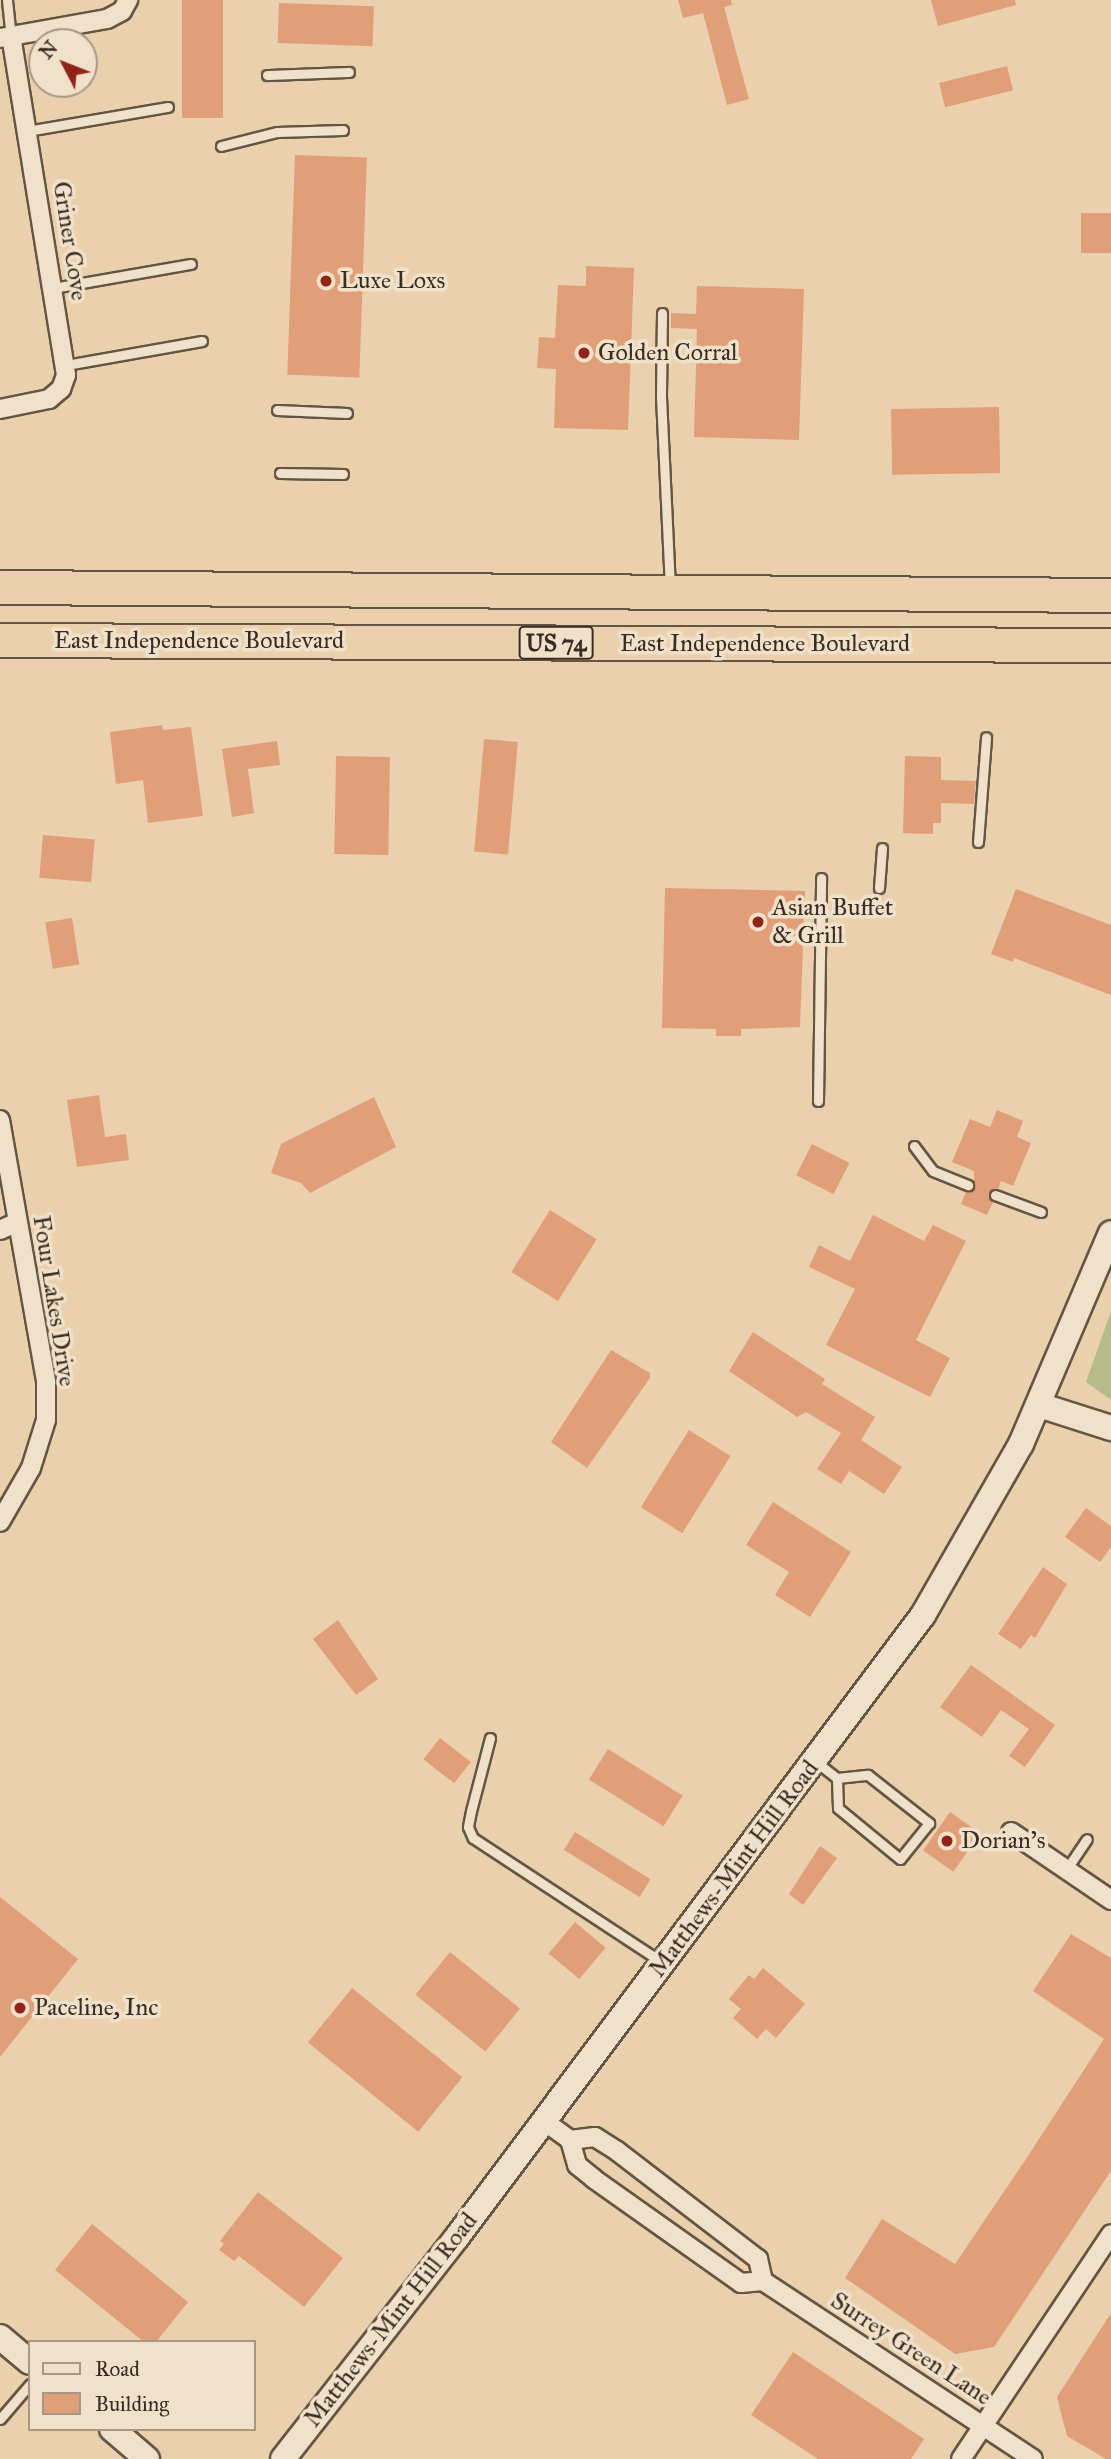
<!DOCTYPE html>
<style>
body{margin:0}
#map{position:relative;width:1111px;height:2459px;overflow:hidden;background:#ead0ad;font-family:"IM FELL Great Primer",serif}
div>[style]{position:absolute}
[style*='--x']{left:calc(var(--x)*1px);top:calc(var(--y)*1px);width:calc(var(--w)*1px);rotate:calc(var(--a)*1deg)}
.green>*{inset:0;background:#b7bb89}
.building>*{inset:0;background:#e19f79;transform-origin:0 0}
.roads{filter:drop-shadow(2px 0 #645643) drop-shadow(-2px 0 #645643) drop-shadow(0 2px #645643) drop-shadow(0 -2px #645643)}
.lane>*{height:9px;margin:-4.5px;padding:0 4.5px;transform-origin:4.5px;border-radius:4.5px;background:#f1e0ca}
.street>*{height:18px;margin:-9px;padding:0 9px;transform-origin:9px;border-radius:9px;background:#f1e0ca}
.secondary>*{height:24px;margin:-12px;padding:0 12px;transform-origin:12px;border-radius:12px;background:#f1e0ca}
.highway>*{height:33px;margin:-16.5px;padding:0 16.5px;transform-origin:16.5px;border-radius:16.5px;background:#ead0ad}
.dots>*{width:19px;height:19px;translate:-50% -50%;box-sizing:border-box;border:4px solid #f1e0ca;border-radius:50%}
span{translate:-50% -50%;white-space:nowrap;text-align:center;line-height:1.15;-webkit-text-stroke:7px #f1e0ca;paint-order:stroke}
.shield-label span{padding:2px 5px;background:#f1e0ca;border:2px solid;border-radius:5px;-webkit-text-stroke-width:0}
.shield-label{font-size:23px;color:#382d20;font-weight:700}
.street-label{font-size:24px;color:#382d20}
.poi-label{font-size:24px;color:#382d20}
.left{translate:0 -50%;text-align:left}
.legend{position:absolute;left:28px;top:2340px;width:228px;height:91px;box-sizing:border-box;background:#f1e0ca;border:2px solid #a79886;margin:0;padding:9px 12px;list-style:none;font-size:21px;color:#382d20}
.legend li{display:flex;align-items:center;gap:14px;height:35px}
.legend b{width:35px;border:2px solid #a79886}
.north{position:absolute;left:28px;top:28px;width:70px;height:70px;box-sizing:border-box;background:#f1e0ca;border:2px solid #a79886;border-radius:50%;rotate:312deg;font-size:19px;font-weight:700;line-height:28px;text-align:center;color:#382d20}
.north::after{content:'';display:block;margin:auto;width:24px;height:32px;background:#8f2418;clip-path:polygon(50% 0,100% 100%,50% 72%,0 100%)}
</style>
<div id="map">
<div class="green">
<i style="clip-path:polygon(1111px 1311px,1111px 1400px,1086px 1382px)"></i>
</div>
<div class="building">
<i style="left:182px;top:0;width:41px;height:118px"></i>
<i style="clip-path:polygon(678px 0,731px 0,732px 5px,724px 7px,749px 99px,727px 105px,703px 13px,683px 18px)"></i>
<i style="clip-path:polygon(931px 0,1015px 0,1016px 5px,938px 26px)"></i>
<i style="left:279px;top:3px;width:95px;height:40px;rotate:2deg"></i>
<i style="left:1007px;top:66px;width:25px;height:70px;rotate:76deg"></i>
<i style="left:295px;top:155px;width:72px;height:220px;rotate:2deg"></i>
<i style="left:1081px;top:213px;width:30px;height:40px"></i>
<i style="clip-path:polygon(586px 266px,634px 268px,628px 430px,554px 428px,556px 369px,537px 368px,539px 337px,555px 338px,558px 285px,586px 286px)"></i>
<i style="clip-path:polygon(697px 286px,804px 289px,799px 440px,694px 437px,697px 329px,671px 328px,671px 313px,696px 314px)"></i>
<i style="left:999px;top:407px;width:66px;height:108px;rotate:89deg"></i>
<i style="clip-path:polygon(162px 725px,163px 730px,191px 727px,203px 816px,148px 823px,143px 780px,116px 784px,110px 732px)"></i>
<i style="left:484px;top:739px;width:34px;height:113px;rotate:5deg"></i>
<i style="clip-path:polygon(277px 741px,280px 765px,248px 769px,254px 813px,232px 817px,222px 749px)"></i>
<i style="left:336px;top:756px;width:54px;height:98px;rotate:1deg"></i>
<i style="clip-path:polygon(905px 756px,941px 757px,941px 780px,976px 781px,974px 804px,941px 803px,941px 823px,933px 823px,933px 834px,903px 833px)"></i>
<i style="left:43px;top:835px;width:52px;height:43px;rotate:5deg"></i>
<i style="clip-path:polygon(665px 888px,805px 891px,800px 1027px,741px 1029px,741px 1036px,716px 1036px,716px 1029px,662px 1028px)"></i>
<i style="clip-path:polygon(1016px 889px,1111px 925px,1111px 995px,1014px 958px,1013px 962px,991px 954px)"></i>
<i style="left:72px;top:918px;width:47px;height:27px;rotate:81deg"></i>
<i style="clip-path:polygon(99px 1095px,105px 1137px,126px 1134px,129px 1160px,77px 1167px,67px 1100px)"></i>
<i style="clip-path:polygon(374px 1097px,396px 1147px,310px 1193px,301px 1183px,271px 1173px,281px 1144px)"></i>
<i style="clip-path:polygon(997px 1110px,1023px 1121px,1017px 1137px,1031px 1143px,1013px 1186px,1001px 1181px,998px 1189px,989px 1192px,993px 1202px,987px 1215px,961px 1204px,966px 1192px,974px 1188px,974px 1171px,952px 1162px,970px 1119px,990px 1127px)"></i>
<i style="left:812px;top:1144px;width:42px;height:35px;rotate:27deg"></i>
<i style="left:550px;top:1210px;width:55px;height:73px;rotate:32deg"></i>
<i style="clip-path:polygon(873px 1215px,924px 1241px,933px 1225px,966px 1241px,916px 1340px,950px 1358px,930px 1397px,826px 1345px,855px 1289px,809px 1267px,819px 1245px,850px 1261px)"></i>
<i style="clip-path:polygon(753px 1332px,825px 1379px,822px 1384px,875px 1417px,861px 1440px,902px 1467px,884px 1494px,849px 1471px,841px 1484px,817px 1469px,841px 1433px,806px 1412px,797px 1417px,729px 1371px)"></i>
<i style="clip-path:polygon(611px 1350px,650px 1373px,650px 1378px,587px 1468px,551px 1442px)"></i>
<i style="left:689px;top:1430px;width:49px;height:91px;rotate:32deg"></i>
<i style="clip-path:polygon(773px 1502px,851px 1552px,810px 1617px,775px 1595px,789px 1572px,746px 1545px)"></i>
<i style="clip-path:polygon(1086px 1508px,1111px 1526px,1111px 1547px,1100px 1562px,1065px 1537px)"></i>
<i style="clip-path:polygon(1043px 1567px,1067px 1584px,1035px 1638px,1031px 1635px,1021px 1649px,998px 1634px)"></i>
<i style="clip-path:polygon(338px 1620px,378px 1679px,356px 1695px,313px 1639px)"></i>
<i style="clip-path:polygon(971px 1665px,1055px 1725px,1025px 1767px,1009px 1756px,1029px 1729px,1001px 1710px,982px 1737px,940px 1707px)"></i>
<i style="left:440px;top:1738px;width:39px;height:27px;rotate:38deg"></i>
<i style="left:608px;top:1749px;width:88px;height:36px;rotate:32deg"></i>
<i style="left:950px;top:1812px;width:37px;height:47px;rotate:35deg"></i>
<i style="left:575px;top:1832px;width:89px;height:21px;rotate:32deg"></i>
<i style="clip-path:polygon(820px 1846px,837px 1858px,803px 1905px,789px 1894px)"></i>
<i style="clip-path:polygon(0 1897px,78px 1959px,0 2057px)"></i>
<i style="left:575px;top:1922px;width:40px;height:41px;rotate:40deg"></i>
<i style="clip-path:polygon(1071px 1934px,1111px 1958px,1111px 2171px,994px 2347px,955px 2354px,845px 2278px,882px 2219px,955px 2264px,1024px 2162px,1104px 2039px,1033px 1991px)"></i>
<i style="left:450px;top:1952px;width:90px;height:55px;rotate:39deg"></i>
<i style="clip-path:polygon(763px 1968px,805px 2004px,776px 2038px,766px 2029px,757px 2039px,733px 2018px,741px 2009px,729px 1999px,749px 1975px,754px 1979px)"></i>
<i style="left:352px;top:1988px;width:142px;height:70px;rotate:39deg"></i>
<i style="clip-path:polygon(258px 2192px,343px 2258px,304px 2307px,239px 2256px,234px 2261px,219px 2250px,224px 2244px,220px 2241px)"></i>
<i style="clip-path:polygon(92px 2224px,188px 2302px,156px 2342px,144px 2342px,55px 2270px)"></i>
<i style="clip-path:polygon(1111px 2313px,1111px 2459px,1106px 2459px,1067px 2436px,1057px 2397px)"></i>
<i style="clip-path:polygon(793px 2352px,924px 2439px,911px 2459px,818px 2459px,751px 2415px)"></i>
</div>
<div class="roads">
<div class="lane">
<i style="--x:7;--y:0;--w:36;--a:84"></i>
<i style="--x:267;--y:75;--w:82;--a:-2.1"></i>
<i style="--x:27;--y:131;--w:143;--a:-9.7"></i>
<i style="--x:221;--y:146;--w:58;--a:-14"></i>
<i style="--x:277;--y:132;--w:66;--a:-1.7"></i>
<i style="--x:53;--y:288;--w:140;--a:-9.9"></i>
<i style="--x:662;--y:313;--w:84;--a:90.7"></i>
<i style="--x:661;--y:397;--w:190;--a:87.3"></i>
<i style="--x:66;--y:365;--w:138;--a:-10"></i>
<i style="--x:277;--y:410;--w:70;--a:2.5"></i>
<i style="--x:280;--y:473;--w:63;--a:0.9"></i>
<i style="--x:978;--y:842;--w:105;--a:-85.6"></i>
<i style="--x:879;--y:888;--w:40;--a:-85.7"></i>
<i style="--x:818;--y:1101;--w:223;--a:-89.2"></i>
<i style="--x:914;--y:1146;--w:31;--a:53"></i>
<i style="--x:933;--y:1171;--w:38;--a:22"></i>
<i style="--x:995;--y:1195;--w:49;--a:20.3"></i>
<i style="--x:490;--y:1738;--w:75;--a:104.6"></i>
<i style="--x:471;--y:1811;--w:16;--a:101"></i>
<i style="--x:468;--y:1827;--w:12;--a:66"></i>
<i style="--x:473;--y:1838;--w:224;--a:33.3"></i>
<i style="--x:815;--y:1761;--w:28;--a:38"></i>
<i style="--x:837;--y:1778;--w:31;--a:-6"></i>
<i style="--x:868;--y:1775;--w:78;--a:38.2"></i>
<i style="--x:929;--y:1823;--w:46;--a:128.9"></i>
<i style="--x:900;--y:1859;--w:80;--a:-140.6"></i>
<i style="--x:838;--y:1808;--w:30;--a:-92"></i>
<i style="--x:1066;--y:1870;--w:37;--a:-56"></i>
<i style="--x:0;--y:2419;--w:46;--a:-49.4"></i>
</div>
<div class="street">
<i style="--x:0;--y:38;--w:109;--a:-10.1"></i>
<i style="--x:107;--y:19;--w:17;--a:-28"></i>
<i style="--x:122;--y:11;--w:13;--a:-61"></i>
<i style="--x:0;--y:409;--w:50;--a:-11.5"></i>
<i style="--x:49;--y:399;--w:16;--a:-40"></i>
<i style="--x:61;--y:389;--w:15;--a:-70"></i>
<i style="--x:66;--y:375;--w:343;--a:-99.2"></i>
<i style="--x:0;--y:1120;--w:266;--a:80"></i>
<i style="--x:46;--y:1382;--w:38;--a:90"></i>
<i style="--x:46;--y:1420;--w:50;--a:107.4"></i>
<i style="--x:31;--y:1468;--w:62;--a:119.9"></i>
<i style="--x:0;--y:1230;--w:17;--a:-24"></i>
<i style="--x:1011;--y:1832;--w:121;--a:34.2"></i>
<i style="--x:544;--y:2121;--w:32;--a:36"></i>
<i style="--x:570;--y:2140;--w:26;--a:74"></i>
<i style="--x:577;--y:2165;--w:22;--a:39"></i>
<i style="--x:594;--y:2179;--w:180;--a:35.3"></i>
<i style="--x:741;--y:2283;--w:22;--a:-5"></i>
<i style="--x:570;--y:2140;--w:25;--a:-7"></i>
<i style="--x:595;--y:2137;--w:26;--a:32"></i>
<i style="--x:617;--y:2151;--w:178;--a:37.5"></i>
<i style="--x:758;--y:2259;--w:23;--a:77"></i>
<i style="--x:763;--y:2281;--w:323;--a:33.4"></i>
<i style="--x:961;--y:2459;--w:270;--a:-56.3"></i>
</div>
<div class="secondary">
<i style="--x:1039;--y:1405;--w:76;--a:17.7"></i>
<i style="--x:0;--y:2337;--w:39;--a:40"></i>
<i style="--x:112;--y:2429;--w:46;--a:40.6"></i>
<i style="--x:283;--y:2459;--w:282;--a:-51.9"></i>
<i style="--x:457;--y:2237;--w:777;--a:-53.16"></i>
<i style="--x:923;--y:1615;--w:197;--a:-60.2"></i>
<i style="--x:1021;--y:1444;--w:229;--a:-66.9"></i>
</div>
<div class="highway">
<i style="--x:0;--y:587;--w:1111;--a:0.41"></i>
<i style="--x:0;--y:640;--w:1111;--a:0.26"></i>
</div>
</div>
<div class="dots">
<i style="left:326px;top:281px;background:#8f2418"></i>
<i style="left:584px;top:353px;background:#8f2418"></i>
<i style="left:758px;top:922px;background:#8f2418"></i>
<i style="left:947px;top:1841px;background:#8f2418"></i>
<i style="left:20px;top:2008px;background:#8f2418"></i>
</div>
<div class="shield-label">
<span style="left:556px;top:643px">US 74</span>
</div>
<div class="street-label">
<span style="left:70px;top:241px;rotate:81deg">Griner Cove</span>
<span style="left:199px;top:641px">East Independence Boulevard</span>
<span style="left:765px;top:644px">East Independence Boulevard</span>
<span style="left:54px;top:1301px;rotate:81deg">Four Lakes Drive</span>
<span style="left:734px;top:1869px;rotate:-53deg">Matthews-Mint Hill Road</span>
<span style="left:391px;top:2320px;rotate:-52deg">Matthews-Mint Hill Road</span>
<span style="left:911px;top:2349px;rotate:33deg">Surrey Green Lane</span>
</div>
<div class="poi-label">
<span class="left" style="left:340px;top:281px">Luxe Loxs</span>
<span class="left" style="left:598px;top:353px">Golden Corral</span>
<span class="left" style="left:772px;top:922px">Asian Buffet<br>&amp; Grill</span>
<span class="left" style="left:961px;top:1841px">Dorian's</span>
<span class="left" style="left:34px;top:2008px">Paceline, Inc</span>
</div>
<ul class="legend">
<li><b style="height:9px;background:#f1e0ca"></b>Road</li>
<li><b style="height:19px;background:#e19f79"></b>Building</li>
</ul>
<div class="north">N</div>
</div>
